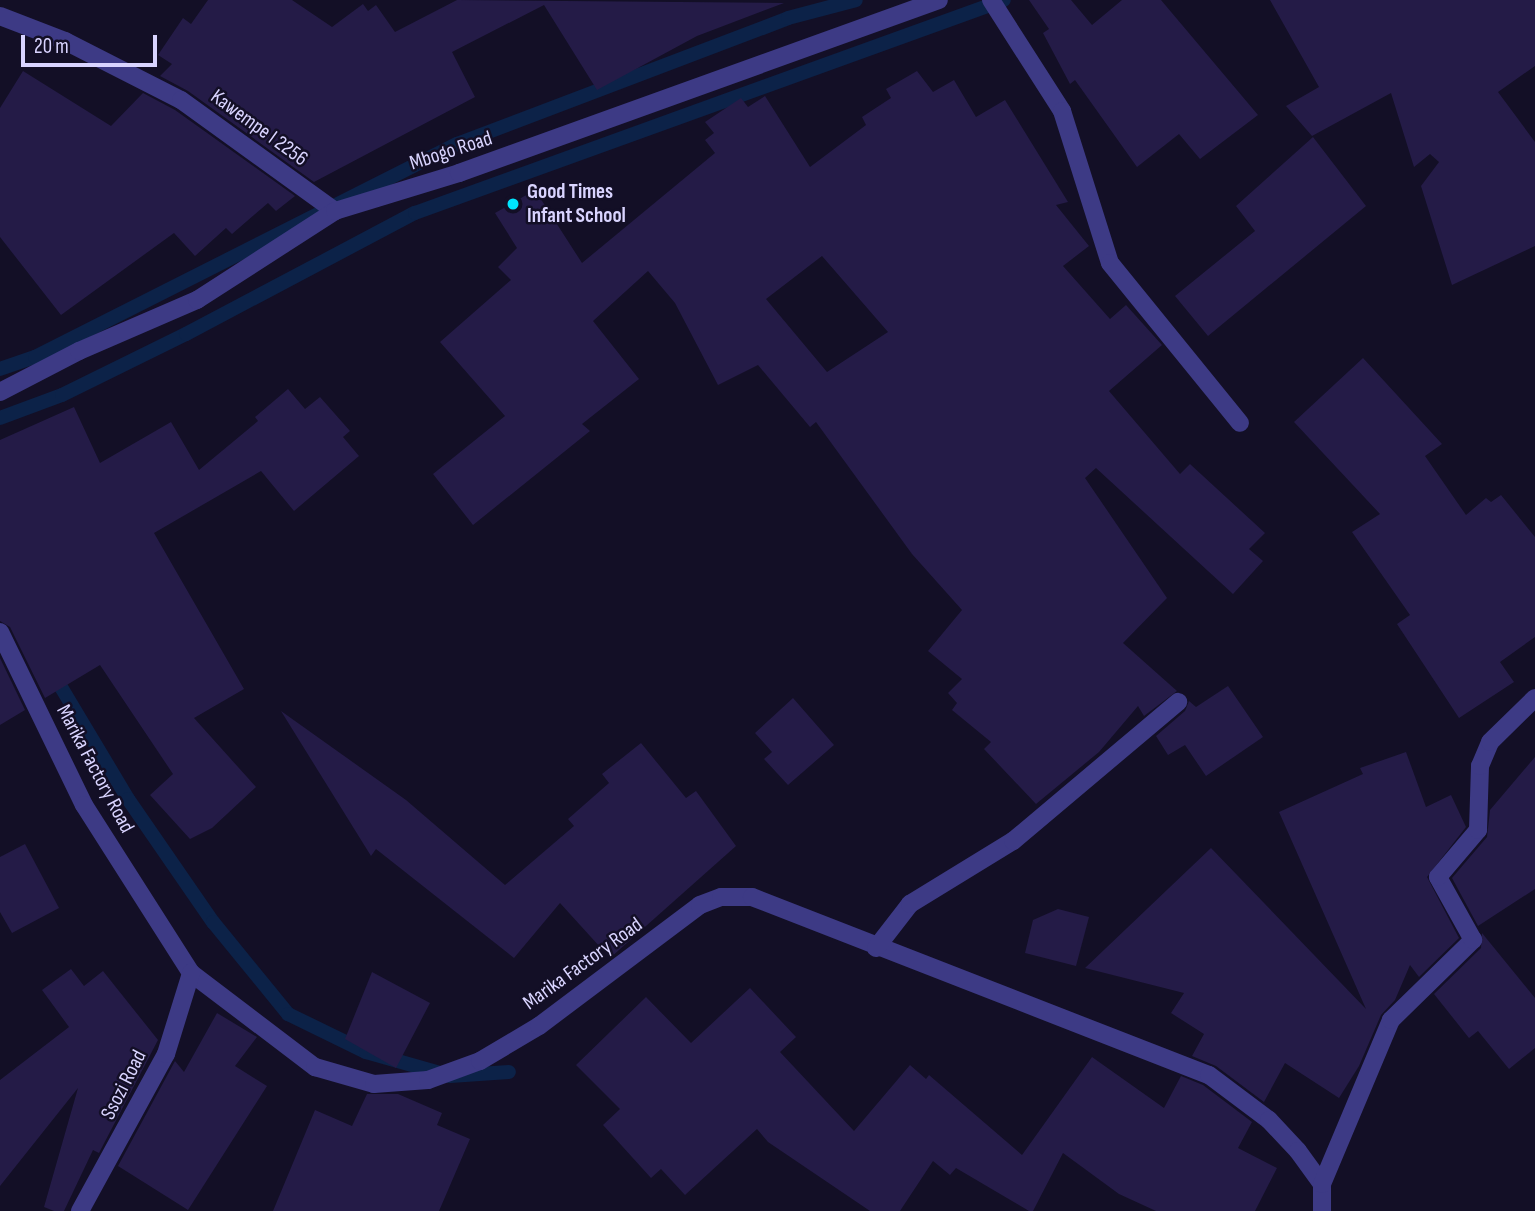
<!DOCTYPE html>
<style>
body{margin:0}
#map{position:relative;width:1535px;height:1211px;overflow:hidden;background:#130f26;font-family:"Sofia Sans Condensed",sans-serif}
div>[style]{position:absolute}
[style*='--x']{left:calc(var(--x)*1px);top:calc(var(--y)*1px);width:calc(var(--w)*1px);rotate:calc(var(--a)*1deg)}
.stream>*{height:14px;margin:-7px;padding:0 7px;transform-origin:7px;border-radius:7px;background:#0c2248}
.building>*{inset:0;background:#241b47}
.service>*{height:18px;margin:-9px;padding:0 9px;transform-origin:9px;border-radius:9px;background:#3d3a85}
.minor>*{height:18px;margin:-9px;padding:0 9px;transform-origin:9px;border-radius:9px;background:#3d3a85}
.tertiary>*{height:18px;margin:-9px;padding:0 9px;transform-origin:9px;border-radius:9px;background:#3d3a85}
.dots>*{width:19px;height:19px;translate:-50% -50%;box-sizing:border-box;border:4px solid #130f26;border-radius:50%}
span{translate:-50% -50%;white-space:nowrap;text-align:center;line-height:1.15;-webkit-text-stroke:5px #130f26;paint-order:stroke}
.street-label{font-size:21px;color:#d9d4ff}
.poi-label{font-size:21px;color:#d9d4ff;font-weight:700}
.left{translate:0 -50%;text-align:left}
.scale{position:absolute;left:21px;top:35px;width:136px;height:32px;box-sizing:border-box;border:4px solid #d9d4ff;border-top:0;padding-left:9px;font-size:21px;line-height:24px;white-space:nowrap;color:#d9d4ff;-webkit-text-stroke:5px #130f26;paint-order:stroke}
</style>
<div id="map">
<div class="stream">
<i style="--x:0;--y:369;--w:37;--a:-19"></i>
<i style="--x:35;--y:357;--w:473;--a:-26.8"></i>
<i style="--x:457;--y:144;--w:354;--a:-20.8"></i>
<i style="--x:788;--y:18;--w:70;--a:-14.8"></i>
<i style="--x:0;--y:418;--w:66;--a:-20.4"></i>
<i style="--x:62;--y:395;--w:138;--a:-26.2"></i>
<i style="--x:186;--y:334;--w:259;--a:-27.9"></i>
<i style="--x:415;--y:213;--w:626;--a:-19.88"></i>
<i style="--x:52;--y:672;--w:148;--a:59.1"></i>
<i style="--x:128;--y:799;--w:150;--a:55.4"></i>
<i style="--x:213;--y:922;--w:119;--a:50.8"></i>
<i style="--x:288;--y:1014;--w:87;--a:26"></i>
<i style="--x:366;--y:1052;--w:87;--a:15.9"></i>
<i style="--x:450;--y:1076;--w:59;--a:-3.9"></i>
</div>
<div class="building">
<i style="clip-path:polygon(208px 0,292px 0,332px 27px,363px 4px,368px 11px,376px 5px,395px 32px,457px 0,784px 3px,697px 36px,597px 90px,544px 5px,452px 52px,475px 97px,314px 182px,188px 91px,160px 76px,172px 64px,158px 55px,183px 18px,191px 24px)"></i>
<i style="clip-path:polygon(1029px 0,1071px 0,1092px 25px,1122px 0,1161px 0,1258px 115px,1200px 159px,1179px 134px,1137px 167px,1075px 80px,1070px 84px,1043px 33px,1049px 29px)"></i>
<i style="clip-path:polygon(1270px 0,1535px 0,1535px 66px,1498px 92px,1535px 142px,1535px 246px,1452px 285px,1421px 186px,1439px 162px,1430px 154px,1414px 167px,1391px 93px,1312px 136px,1286px 106px,1319px 87px)"></i>
<i style="clip-path:polygon(23px 71px,111px 126px,143px 93px,175px 110px,295px 196px,276px 211px,268px 203px,232px 234px,226px 228px,195px 256px,174px 233px,61px 315px,0 237px,0 108px)"></i>
<i style="clip-path:polygon(evenodd,917px 71px,933px 92px,954px 80px,976px 117px,1005px 100px,1068px 202px,1056px 205px,1089px 246px,1063px 266px,1110px 319px,1126px 305px,1162px 345px,1109px 391px,1180px 474px,1190px 464px,1265px 533px,1249px 549px,1263px 561px,1233px 594px,1096px 468px,1085px 478px,1167px 598px,1123px 643px,1177px 691px,1144px 716px,1138px 706px,1099px 752px,1036px 804px,984px 749px,991px 742px,952px 710px,957px 703px,948px 693px,962px 679px,928px 651px,962px 610px,912px 554px,816px 422px,810px 427px,758px 365px,718px 385px,675px 303px,648px 271px,593px 321px,639px 379px,582px 424px,590px 431px,473px 525px,433px 474px,505px 416px,440px 342px,511px 280px,498px 267px,517px 248px,495px 213px,535px 190px,582px 263px,715px 153px,705px 140px,714px 133px,705px 122px,741px 98px,748px 107px,765px 96px,810px 167px,866px 125px,862px 117px,891px 98px,886px 89px,917px 71px,822px 256px,888px 332px,827px 372px,766px 299px,822px 256px)"></i>
<i style="clip-path:polygon(1313px 137px,1366px 206px,1208px 336px,1175px 296px,1255px 231px,1236px 206px)"></i>
<i style="clip-path:polygon(1363px 358px,1442px 444px,1425px 456px,1466px 515px,1486px 498px,1491px 502px,1501px 495px,1535px 537px,1535px 637px,1500px 662px,1514px 682px,1459px 718px,1397px 624px,1410px 615px,1352px 532px,1380px 514px,1294px 422px)"></i>
<i style="clip-path:polygon(288px 389px,305px 409px,320px 397px,350px 431px,343px 437px,359px 456px,294px 511px,261px 471px,154px 533px,244px 689px,194px 718px,256px 787px,212px 828px,190px 839px,150px 795px,173px 774px,100px 665px,45px 698px,10px 627px,0 621px,0 440px,74px 407px,100px 463px,171px 422px,199px 470px,258px 421px,255px 417px)"></i>
<i style="clip-path:polygon(0 658px,25px 710px,0 725px)"></i>
<i style="clip-path:polygon(1228px 686px,1263px 737px,1206px 776px,1185px 745px,1168px 755px,1156px 736px,1185px 711px,1189px 701px,1196px 707px)"></i>
<i style="clip-path:polygon(793px 698px,834px 745px,788px 785px,764px 759px,772px 752px,755px 733px)"></i>
<i style="clip-path:polygon(281px 711px,406px 800px,505px 885px,574px 826px,568px 819px,609px 783px,602px 774px,641px 743px,686px 798px,696px 791px,736px 846px,610px 958px,560px 903px,514px 958px,376px 849px,371px 856px)"></i>
<i style="clip-path:polygon(1406px 752px,1426px 807px,1451px 795px,1466px 827px,1427px 877px,1459px 938px,1419px 977px,1410px 965px,1395px 1000px,1381px 1015px,1359px 1066px,1339px 1098px,1285px 1063px,1264px 1102px,1216px 1066px,1192px 1056px,1204px 1034px,1171px 1013px,1184px 993px,1085px 968px,1211px 848px,1366px 1009px,1279px 812px,1363px 774px,1360px 768px)"></i>
<i style="clip-path:polygon(1535px 757px,1535px 889px,1478px 926px,1452px 878px,1487px 837px,1490px 810px)"></i>
<i style="clip-path:polygon(25px 844px,59px 908px,12px 933px,0 912px,0 857px)"></i>
<i style="clip-path:polygon(1058px 909px,1089px 917px,1076px 966px,1025px 953px,1033px 920px)"></i>
<i style="clip-path:polygon(1482px 933px,1535px 998px,1535px 1048px,1509px 1069px,1478px 1031px,1469px 1038px,1434px 994px,1481px 948px)"></i>
<i style="clip-path:polygon(71px 969px,84px 986px,103px 971px,158px 1040px,99px 1153px,93px 1150px,64px 1211px,54px 1211px,44px 1207px,78px 1088px,0 1186px,0 1080px,69px 1027px,42px 990px)"></i>
<i style="clip-path:polygon(372px 972px,430px 1003px,396px 1068px,345px 1039px)"></i>
<i style="clip-path:polygon(750px 988px,796px 1037px,780px 1052px,854px 1131px,910px 1065px,926px 1079px,929px 1075px,1022px 1155px,1092px 1057px,1164px 1108px,1181px 1076px,1203px 1085px,1252px 1122px,1238px 1148px,1277px 1168px,1255px 1211px,1156px 1211px,1119px 1194px,1063px 1153px,1033px 1211px,1029px 1211px,956px 1168px,950px 1175px,933px 1161px,900px 1211px,870px 1211px,768px 1142px,757px 1129px,685px 1195px,661px 1169px,651px 1178px,603px 1125px,620px 1109px,576px 1065px,646px 997px,691px 1043px)"></i>
<i style="clip-path:polygon(217px 1013px,257px 1037px,235px 1066px,267px 1086px,188px 1210px,118px 1166px,175px 1061px,184px 1072px)"></i>
<i style="clip-path:polygon(367px 1094px,398px 1094px,442px 1113px,437px 1125px,470px 1139px,439px 1211px,273px 1211px,315px 1110px,352px 1126px)"></i>
</div>
<div class="service">
<i style="--x:991;--y:0;--w:132;--a:57.4"></i>
<i style="--x:1062;--y:111;--w:159;--a:72.5"></i>
<i style="--x:1110;--y:263;--w:206;--a:50.9"></i>
</div>
<div class="minor">
<i style="--x:0;--y:16;--w:70;--a:21"></i>
<i style="--x:65;--y:41;--w:130;--a:27"></i>
<i style="--x:181;--y:100;--w:190;--a:35.8"></i>
<i style="--x:0;--y:632;--w:192;--a:64.1"></i>
<i style="--x:84;--y:805;--w:199;--a:57.5"></i>
<i style="--x:191;--y:973;--w:156;--a:37.2"></i>
<i style="--x:315;--y:1067;--w:61;--a:16.1"></i>
<i style="--x:374;--y:1084;--w:54;--a:-4.2"></i>
<i style="--x:428;--y:1080;--w:55;--a:-20.1"></i>
<i style="--x:480;--y:1061;--w:69;--a:-30.7"></i>
<i style="--x:539;--y:1026;--w:201;--a:-36.9"></i>
<i style="--x:700;--y:905;--w:22;--a:-21"></i>
<i style="--x:721;--y:897;--w:31;--a:0"></i>
<i style="--x:752;--y:897;--w:490;--a:21.3"></i>
<i style="--x:1209;--y:1075;--w:75;--a:36.9"></i>
<i style="--x:1269;--y:1120;--w:42;--a:46.9"></i>
<i style="--x:1298;--y:1151;--w:41;--a:54"></i>
<i style="--x:1322;--y:1184;--w:27;--a:90"></i>
<i style="--x:876;--y:948;--w:56;--a:-52.3"></i>
<i style="--x:910;--y:904;--w:121;--a:-31.5"></i>
<i style="--x:1013;--y:841;--w:216;--a:-40.1"></i>
<i style="--x:1322;--y:1184;--w:178;--a:-67.2"></i>
<i style="--x:1391;--y:1020;--w:115;--a:-44.3"></i>
<i style="--x:1473;--y:940;--w:72;--a:-119.1"></i>
<i style="--x:1438;--y:877;--w:62;--a:-49.6"></i>
<i style="--x:1478;--y:830;--w:64;--a:-88.2"></i>
<i style="--x:1480;--y:766;--w:26;--a:-67"></i>
<i style="--x:1490;--y:742;--w:63;--a:-44.4"></i>
<i style="--x:80;--y:1211;--w:179;--a:-61.3"></i>
<i style="--x:166;--y:1054;--w:85;--a:-72.8"></i>
</div>
<div class="tertiary">
<i style="--x:0;--y:392;--w:89;--a:-27.4"></i>
<i style="--x:79;--y:351;--w:129;--a:-23.4"></i>
<i style="--x:197;--y:300;--w:164;--a:-32.8"></i>
<i style="--x:335;--y:211;--w:130;--a:-17"></i>
<i style="--x:459;--y:173;--w:510;--a:-19.82"></i>
</div>
<div class="dots">
<i style="left:513px;top:204px;background:#00e5ff"></i>
</div>
<div class="street-label">
<span style="left:259px;top:128px;rotate:36deg">Kawempe I 2256</span>
<span style="left:451px;top:151px;rotate:-18deg">Mbogo Road</span>
<span style="left:95px;top:769px;rotate:62deg">Marika Factory Road</span>
<span style="left:583px;top:964px;rotate:-36deg">Marika Factory Road</span>
<span style="left:124px;top:1085px;rotate:-63deg">Ssozi Road</span>
</div>
<div class="poi-label">
<span class="left" style="left:527px;top:204px">Good Times<br>Infant School</span>
</div>
<div class="scale">20 m</div>
</div>
